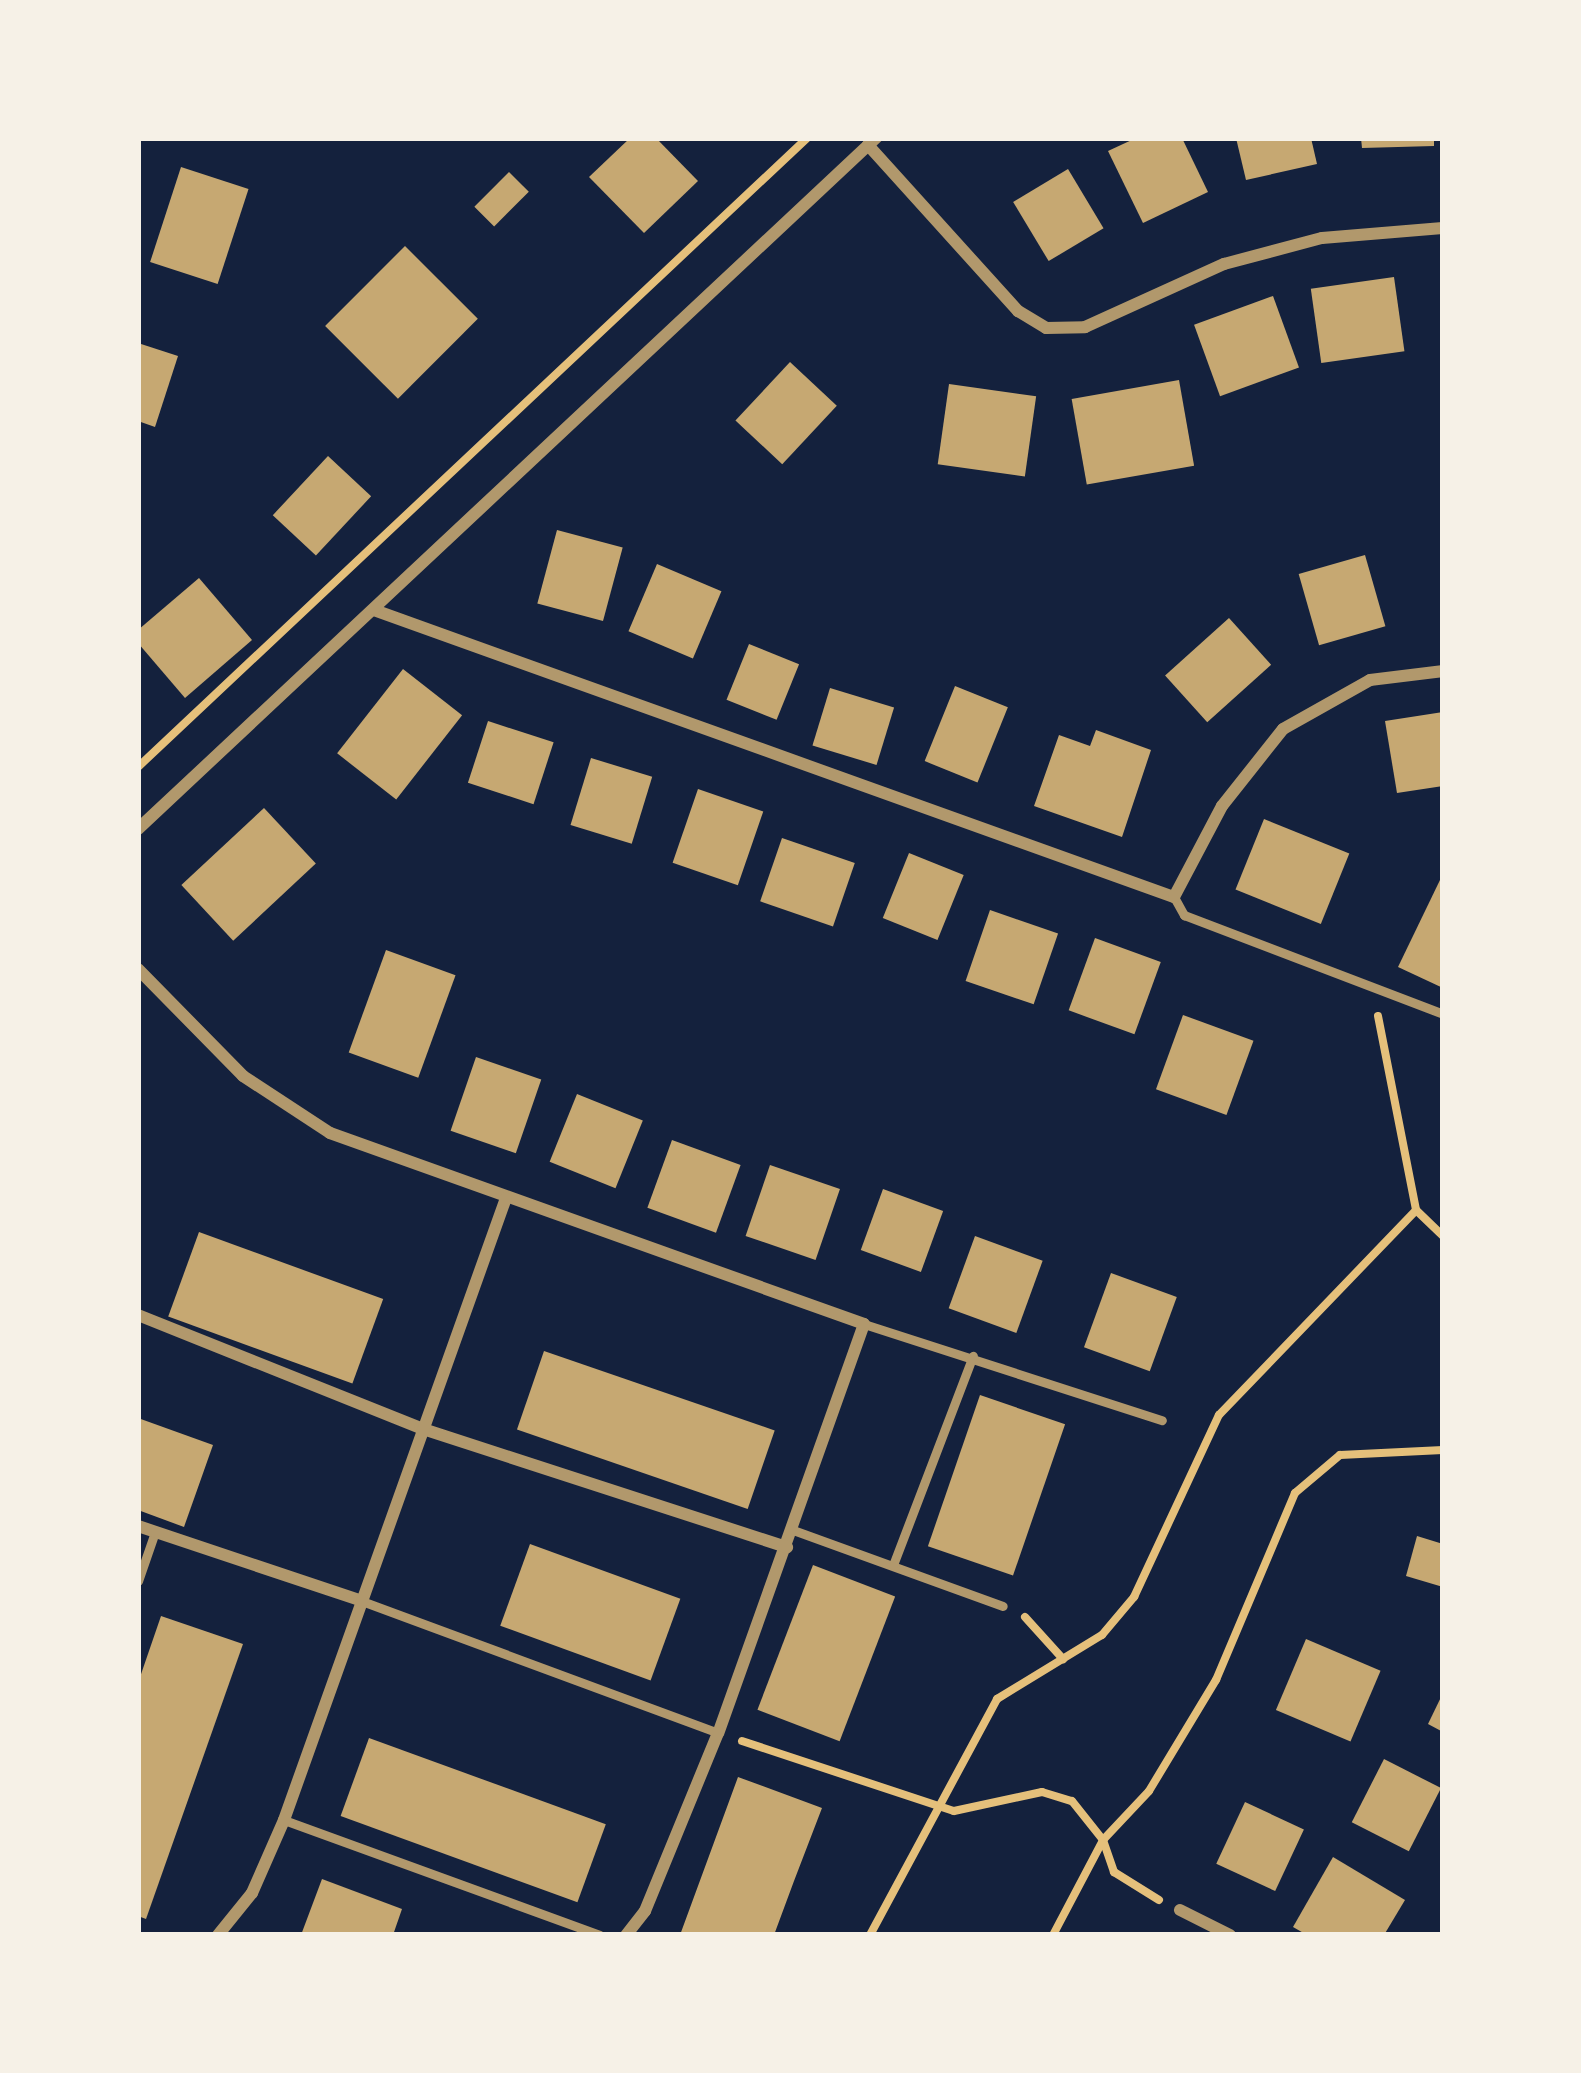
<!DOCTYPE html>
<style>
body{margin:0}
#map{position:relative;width:1581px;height:2073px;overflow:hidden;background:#14213d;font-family:Roboto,sans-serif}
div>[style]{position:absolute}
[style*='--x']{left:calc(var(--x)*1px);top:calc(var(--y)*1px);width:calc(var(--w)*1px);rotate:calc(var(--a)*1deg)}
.building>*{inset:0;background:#c6a872;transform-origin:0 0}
.path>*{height:8px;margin:-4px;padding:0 4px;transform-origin:4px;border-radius:4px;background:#e5c07b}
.service>*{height:9px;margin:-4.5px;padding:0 4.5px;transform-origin:4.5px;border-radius:4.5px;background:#b1986c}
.minor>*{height:12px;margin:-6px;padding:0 6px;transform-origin:6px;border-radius:6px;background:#b1986c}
span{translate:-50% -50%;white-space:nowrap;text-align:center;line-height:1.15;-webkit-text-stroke:10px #f6f1e7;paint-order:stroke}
.frame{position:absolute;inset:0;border:141px solid #f6f1e7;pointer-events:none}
</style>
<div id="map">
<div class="building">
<i style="clip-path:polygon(630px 138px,656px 138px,698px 181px,644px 233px,589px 177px)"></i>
<i style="clip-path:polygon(1136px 138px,1182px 138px,1208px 192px,1143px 223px,1108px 151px)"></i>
<i style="clip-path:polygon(1236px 138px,1311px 138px,1317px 164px,1246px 180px)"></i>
<i style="clip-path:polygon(1361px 138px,1434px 138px,1434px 146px,1362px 148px)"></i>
<i style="left:181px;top:167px;width:71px;height:100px;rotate:18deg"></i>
<i style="left:1068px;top:169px;width:69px;height:64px;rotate:59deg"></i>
<i style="left:509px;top:172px;width:28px;height:49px;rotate:45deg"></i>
<i style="left:405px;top:246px;width:103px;height:113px;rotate:45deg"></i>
<i style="left:1394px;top:277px;width:75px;height:84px;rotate:82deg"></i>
<i style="left:1273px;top:296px;width:76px;height:84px;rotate:70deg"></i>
<i style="clip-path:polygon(138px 343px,178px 356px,155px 427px,138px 421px)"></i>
<i style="left:790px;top:362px;width:64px;height:80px;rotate:43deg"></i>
<i style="left:1179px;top:380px;width:87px;height:109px;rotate:80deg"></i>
<i style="left:949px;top:384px;width:88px;height:81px;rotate:8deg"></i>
<i style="left:328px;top:456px;width:59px;height:81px;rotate:43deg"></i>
<i style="left:557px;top:530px;width:68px;height:76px;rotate:15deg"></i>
<i style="left:1365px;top:555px;width:74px;height:69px;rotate:74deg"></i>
<i style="left:657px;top:564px;width:70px;height:73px;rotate:23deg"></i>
<i style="clip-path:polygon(199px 578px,252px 640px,185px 698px,138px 643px,138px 630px)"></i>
<i style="left:1229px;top:618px;width:63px;height:86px;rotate:48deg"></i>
<i style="left:749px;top:644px;width:54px;height:60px;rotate:22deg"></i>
<i style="left:403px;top:669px;width:75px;height:107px;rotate:38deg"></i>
<i style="left:955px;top:686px;width:57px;height:81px;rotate:22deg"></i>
<i style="left:830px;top:688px;width:67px;height:60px;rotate:17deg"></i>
<i style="clip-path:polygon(1443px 712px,1443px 786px,1397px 793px,1385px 721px)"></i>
<i style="left:488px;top:721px;width:69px;height:65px;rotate:18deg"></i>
<i style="clip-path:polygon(1096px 730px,1151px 750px,1122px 837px,1034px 806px,1059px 735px,1090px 746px)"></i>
<i style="left:591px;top:758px;width:64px;height:70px;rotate:17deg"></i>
<i style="left:698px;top:789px;width:69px;height:78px;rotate:19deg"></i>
<i style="left:264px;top:808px;width:76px;height:113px;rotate:47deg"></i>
<i style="left:1264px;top:819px;width:92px;height:76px;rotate:22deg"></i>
<i style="left:782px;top:838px;width:77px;height:67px;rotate:19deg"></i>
<i style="left:909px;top:853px;width:59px;height:70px;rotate:22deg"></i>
<i style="clip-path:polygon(1440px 880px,1443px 882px,1443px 988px,1398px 967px)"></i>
<i style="left:990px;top:910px;width:72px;height:75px;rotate:19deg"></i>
<i style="left:1095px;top:938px;width:70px;height:77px;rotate:20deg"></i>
<i style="left:386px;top:950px;width:74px;height:109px;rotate:20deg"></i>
<i style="left:1183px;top:1015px;width:75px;height:79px;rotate:20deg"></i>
<i style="left:476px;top:1057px;width:69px;height:78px;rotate:19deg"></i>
<i style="left:577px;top:1094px;width:71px;height:73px;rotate:22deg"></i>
<i style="left:672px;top:1140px;width:73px;height:72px;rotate:20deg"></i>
<i style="left:770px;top:1165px;width:74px;height:75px;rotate:19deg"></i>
<i style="left:883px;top:1189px;width:64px;height:65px;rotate:20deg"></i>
<i style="left:199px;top:1232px;width:196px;height:90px;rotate:20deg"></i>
<i style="left:975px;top:1236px;width:72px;height:77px;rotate:20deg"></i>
<i style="left:1111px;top:1273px;width:70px;height:79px;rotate:20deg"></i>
<i style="left:544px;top:1351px;width:244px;height:83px;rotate:19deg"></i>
<i style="left:980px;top:1395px;width:90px;height:160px;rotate:19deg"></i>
<i style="clip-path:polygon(138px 1418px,213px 1445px,184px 1527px,138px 1510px)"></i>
<i style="clip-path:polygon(1417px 1536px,1443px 1544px,1443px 1587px,1406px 1576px)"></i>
<i style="left:530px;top:1544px;width:160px;height:87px;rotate:20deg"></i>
<i style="left:813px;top:1565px;width:88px;height:155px;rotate:21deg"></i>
<i style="clip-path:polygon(161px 1616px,243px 1644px,146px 1919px,138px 1916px,138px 1683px)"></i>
<i style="left:1306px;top:1639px;width:81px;height:77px;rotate:23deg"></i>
<i style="clip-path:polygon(1443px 1693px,1443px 1732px,1428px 1724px)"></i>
<i style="left:369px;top:1738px;width:252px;height:83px;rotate:20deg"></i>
<i style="left:1384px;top:1759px;width:64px;height:71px;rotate:27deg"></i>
<i style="clip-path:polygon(738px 1777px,822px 1808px,794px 1881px,774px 1935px,680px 1935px)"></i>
<i style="left:1245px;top:1802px;width:65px;height:68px;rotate:25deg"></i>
<i style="clip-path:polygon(1333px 1857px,1405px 1900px,1384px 1935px,1307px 1935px,1293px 1927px)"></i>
<i style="clip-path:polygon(322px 1879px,402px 1909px,393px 1935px,301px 1935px)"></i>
</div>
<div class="path">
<i style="--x:138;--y:767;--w:918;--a:-43.23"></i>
<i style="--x:1378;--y:1016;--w:198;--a:78.9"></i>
<i style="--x:1025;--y:1617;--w:57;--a:47.9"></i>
<i style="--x:742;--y:1741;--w:223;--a:18.3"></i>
<i style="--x:954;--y:1811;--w:90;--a:-12.2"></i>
<i style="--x:1042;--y:1792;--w:31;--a:17"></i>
<i style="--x:1072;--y:1801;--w:50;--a:51.5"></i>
<i style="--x:1103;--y:1840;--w:34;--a:71"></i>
<i style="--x:1114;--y:1872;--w:53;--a:31.9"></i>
<i style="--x:870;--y:1935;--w:268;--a:-61.7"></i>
<i style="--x:997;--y:1699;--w:123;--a:-31.4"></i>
<i style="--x:1102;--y:1635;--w:50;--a:-49.9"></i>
<i style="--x:1134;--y:1597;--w:201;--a:-65"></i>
<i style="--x:1219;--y:1415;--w:284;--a:-46.1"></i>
<i style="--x:1416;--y:1210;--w:37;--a:44"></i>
<i style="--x:1053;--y:1935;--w:107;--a:-62.2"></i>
<i style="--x:1103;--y:1840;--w:67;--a:-46.8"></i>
<i style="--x:1149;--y:1791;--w:130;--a:-58.9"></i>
<i style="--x:1216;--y:1680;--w:203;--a:-67.1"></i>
<i style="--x:1295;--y:1493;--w:59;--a:-40.2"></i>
<i style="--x:1340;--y:1455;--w:103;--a:-2.8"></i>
</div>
<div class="service">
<i style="--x:1174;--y:897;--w:21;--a:61"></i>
<i style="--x:1184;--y:915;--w:277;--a:20.9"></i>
<i style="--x:864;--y:1324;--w:313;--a:17.9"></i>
<i style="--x:793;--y:1530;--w:223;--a:19.9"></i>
<i style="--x:893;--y:1565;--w:224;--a:-69.1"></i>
<i style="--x:138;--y:1581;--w:52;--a:-70.9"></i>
<i style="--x:359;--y:1600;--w:383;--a:20.3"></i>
<i style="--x:284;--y:1820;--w:336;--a:20"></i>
</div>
<div class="minor">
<i style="--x:868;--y:145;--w:224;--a:47.9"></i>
<i style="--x:1018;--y:311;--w:33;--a:31"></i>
<i style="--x:1046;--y:328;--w:39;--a:-1"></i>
<i style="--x:1085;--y:327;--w:153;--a:-24.4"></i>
<i style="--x:1224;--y:264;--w:101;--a:-14.9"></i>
<i style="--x:1322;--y:238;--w:121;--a:-4.7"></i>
<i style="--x:374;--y:610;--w:850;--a:19.74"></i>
<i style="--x:1174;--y:897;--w:103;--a:-62.2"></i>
<i style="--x:1222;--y:806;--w:98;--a:-51.6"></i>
<i style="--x:1283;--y:729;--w:100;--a:-29.4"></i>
<i style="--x:1370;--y:680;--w:74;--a:-7"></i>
<i style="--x:138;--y:829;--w:1011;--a:-43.12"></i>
<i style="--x:138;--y:969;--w:150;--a:45.5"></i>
<i style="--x:243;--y:1076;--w:104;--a:33.2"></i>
<i style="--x:330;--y:1133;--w:567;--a:19.68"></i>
<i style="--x:864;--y:1324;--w:434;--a:109.6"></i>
<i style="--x:718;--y:1733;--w:192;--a:112.3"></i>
<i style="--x:645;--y:1911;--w:31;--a:128"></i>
<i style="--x:138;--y:1315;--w:304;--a:21.8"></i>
<i style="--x:420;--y:1428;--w:386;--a:18"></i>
<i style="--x:138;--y:1526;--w:233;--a:18.5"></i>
<i style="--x:1180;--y:1910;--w:56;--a:26.6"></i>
<i style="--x:218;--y:1935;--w:54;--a:-51"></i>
<i style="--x:252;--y:1893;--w:80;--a:-66.3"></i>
<i style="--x:284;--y:1820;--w:660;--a:-70.36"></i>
</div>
<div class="frame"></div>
</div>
